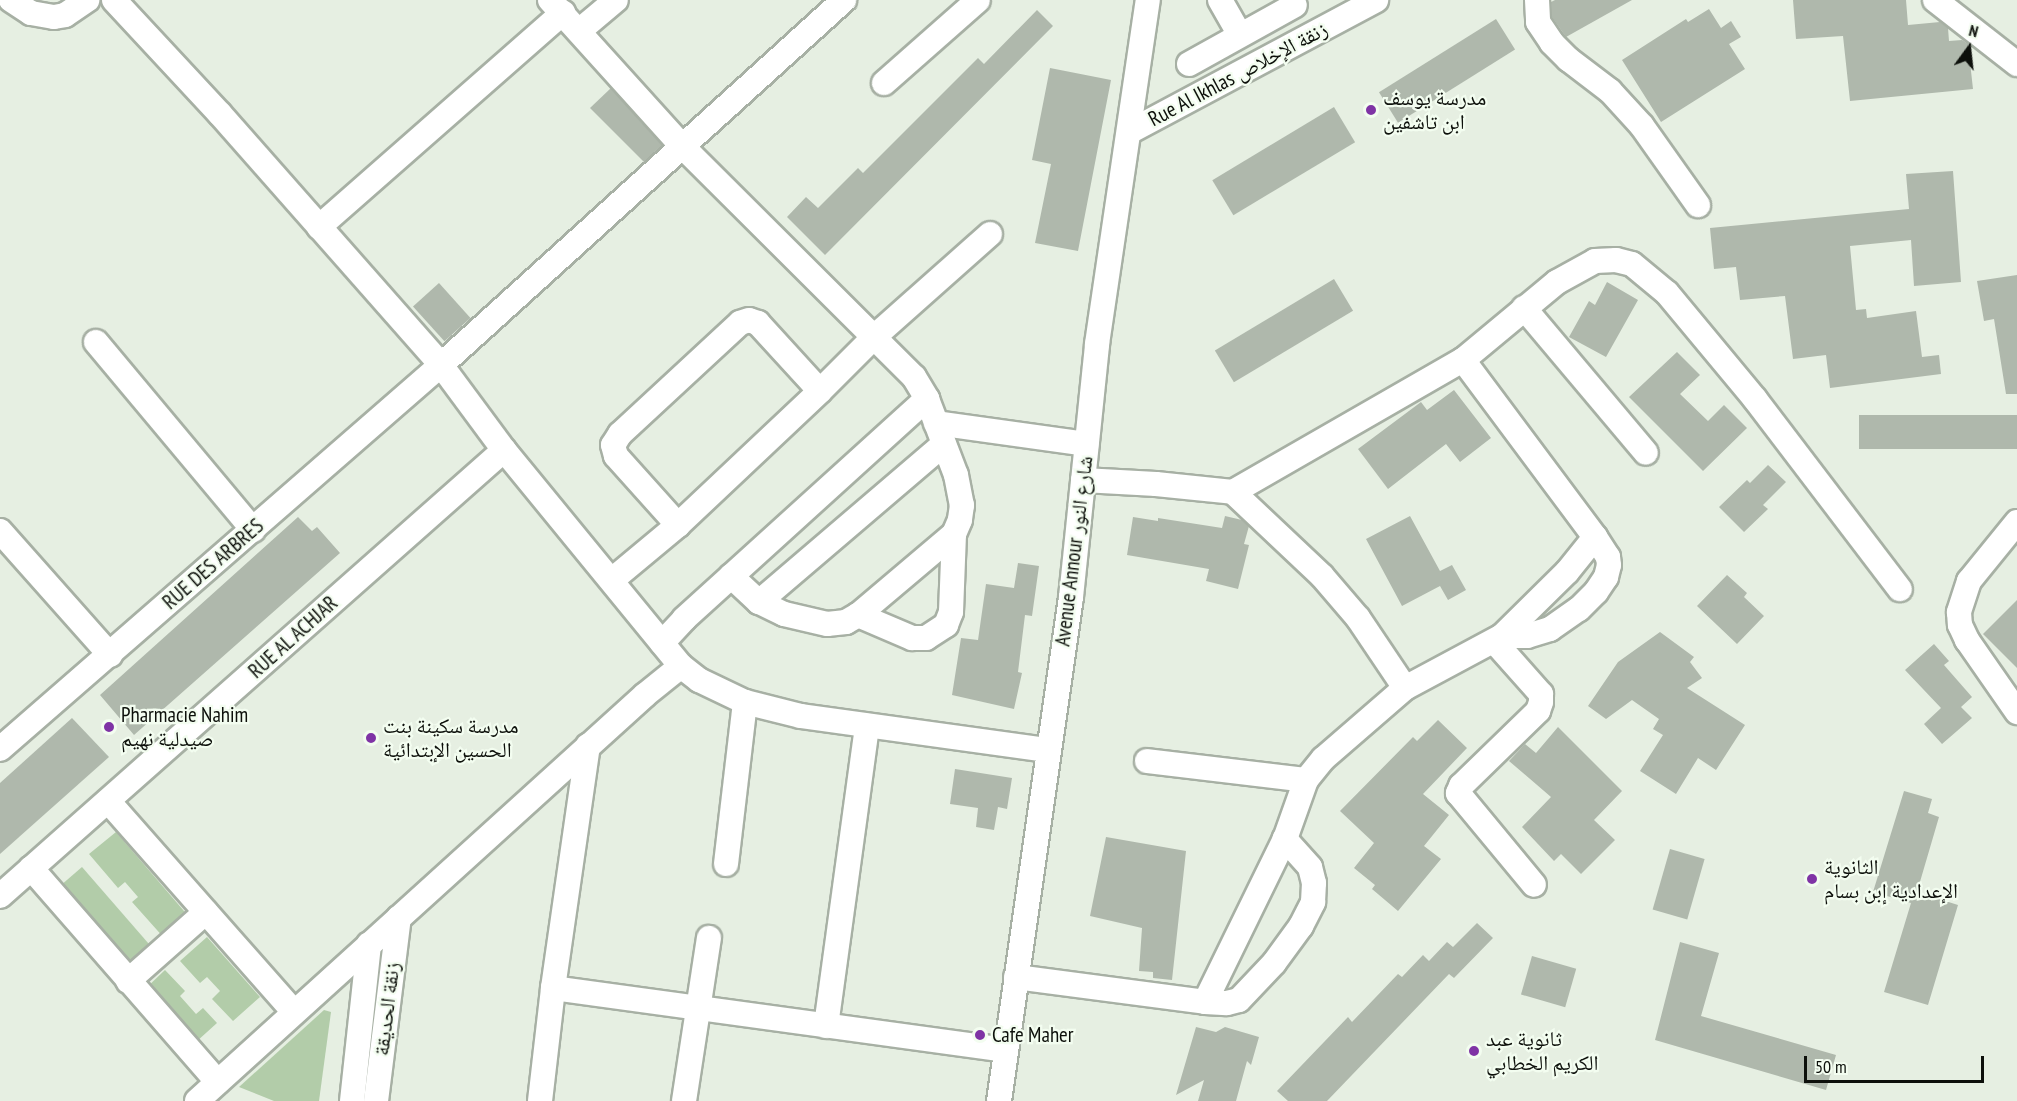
<!DOCTYPE html>
<meta charset="utf-8">
<style>
body{margin:0}
#map{position:relative;width:2017px;height:1101px;overflow:hidden;background:#e6efe2;font-family:"PT Sans Narrow","Noto Naskh Arabic",sans-serif}
div>[style]{position:absolute}
[style*='--x']{left:calc(var(--x)*1px);top:calc(var(--y)*1px);width:calc(var(--w)*1px);rotate:calc(var(--a)*1deg)}
.green>*{inset:0;background:#b2cca9;transform-origin:0 0}
.building>*{inset:0;background:#afb8ac;transform-origin:0 0}
.roads{filter:drop-shadow(2px 0 #a7b0a4) drop-shadow(-2px 0 #a7b0a4) drop-shadow(0 2px #a7b0a4) drop-shadow(0 -2px #a7b0a4)}
.minor>*{height:24px;margin:-12px;padding:0 12px;transform-origin:12px;border-radius:12px;background:#fff}
.dots>*{width:16px;height:16px;translate:-50% -50%;box-sizing:border-box;border:3px solid #f3fdf0;border-radius:50%}
span{translate:-50% -50%;white-space:nowrap;text-align:center;line-height:1.15;-webkit-text-stroke:4.5px #f3fdf0;paint-order:stroke}
.street-label{font-size:21px;color:#0d100b}
.poi-label{font-size:21px;color:#0d100b}
.left{translate:0 -50%;text-align:left}
.north{position:absolute;left:1939px;top:18px;width:60px;height:60px;-webkit-text-stroke:4px #f3fdf0;paint-order:stroke;rotate:15deg;font-size:16px;font-weight:700;line-height:24px;text-align:center;color:#0d100b}
.north::after{content:'';display:block;margin:auto;width:21px;height:27px;background:#0d100b;clip-path:polygon(50% 0,100% 100%,50% 72%,0 100%)}
.scale{position:absolute;left:1804px;top:1056px;width:180px;height:27px;box-sizing:border-box;border:3px solid #0d100b;border-top:0;padding-left:8px;font-size:18px;line-height:21px;white-space:nowrap;color:#0d100b;-webkit-text-stroke:4px #f3fdf0;paint-order:stroke}
</style>
<div id="map">
<div class="green">
<i style="clip-path:polygon(116px 832px,190px 918px,165px 939px,132px 902px,138px 897px,125px 882px,118px 888px,89px 854px)"></i>
<i style="left:82px;top:867px;width:109px;height:28px;rotate:49deg"></i>
<i style="clip-path:polygon(207px 937px,260px 997px,233px 1021px,212px 999px,220px 991px,207px 977px,200px 983px,180px 961px)"></i>
<i style="clip-path:polygon(165px 970px,185px 991px,180px 996px,196px 1014px,203px 1008px,217px 1023px,196px 1042px,145px 989px)"></i>
<i style="clip-path:polygon(324px 1010px,331px 1012px,319px 1101px,274px 1101px,239px 1087px)"></i>
</div>
<div class="building">
<i style="clip-path:polygon(1555px 0,1632px 0,1566px 37px,1552px 17px,1551px 2px)"></i>
<i style="clip-path:polygon(1793px 0,1906px 0,1908px 25px,1940px 22px,1948px 28px,1949px 41px,1962px 40px,1968px 44px,1973px 89px,1850px 101px,1843px 36px,1796px 39px)"></i>
<i style="clip-path:polygon(1709px 9px,1721px 28px,1731px 21px,1741px 37px,1729px 44px,1745px 69px,1661px 122px,1622px 60px,1686px 19px,1688px 22px)"></i>
<i style="clip-path:polygon(1037px 10px,1053px 26px,825px 255px,787px 217px,806px 197px,818px 208px,858px 168px,863px 173px,978px 58px,984px 64px)"></i>
<i style="left:1496px;top:19px;width:36px;height:138px;rotate:58deg"></i>
<i style="clip-path:polygon(1050px 68px,1111px 80px,1078px 251px,1035px 243px,1051px 164px,1032px 160px)"></i>
<i style="clip-path:polygon(611px 88px,662px 145px,644px 162px,590px 108px)"></i>
<i style="left:1334px;top:107px;width:41px;height:142px;rotate:59deg"></i>
<i style="clip-path:polygon(1953px 171px,1961px 282px,1914px 286px,1911px 240px,1850px 246px,1856px 310px,1866px 309px,1867px 318px,1916px 311px,1922px 357px,1939px 355px,1941px 374px,1830px 388px,1826px 355px,1793px 359px,1785px 296px,1740px 300px,1736px 267px,1714px 269px,1710px 228px,1909px 209px,1906px 174px)"></i>
<i style="clip-path:polygon(2017px 275px,2017px 394px,2006px 394px,1994px 319px,1984px 321px,1977px 281px)"></i>
<i style="left:1334px;top:279px;width:37px;height:139px;rotate:59deg"></i>
<i style="clip-path:polygon(1607px 282px,1638px 300px,1606px 357px,1569px 337px,1589px 301px,1595px 305px)"></i>
<i style="left:439px;top:283px;width:47px;height:35px;rotate:48deg"></i>
<i style="clip-path:polygon(1677px 352px,1700px 375px,1680px 394px,1708px 421px,1724px 405px,1747px 428px,1703px 471px,1629px 397px)"></i>
<i style="clip-path:polygon(1454px 390px,1491px 438px,1460px 462px,1446px 444px,1388px 489px,1358px 449px,1421px 402px,1427px 410px)"></i>
<i style="left:2017px;top:415px;width:34px;height:158px;rotate:90deg"></i>
<i style="clip-path:polygon(1768px 465px,1786px 482px,1763px 505px,1768px 509px,1744px 532px,1719px 507px,1747px 480px,1750px 483px)"></i>
<i style="clip-path:polygon(1225px 516px,1242px 520px,1249px 526px,1244px 544px,1249px 545px,1238px 589px,1206px 581px,1209px 569px,1127px 555px,1133px 517px,1158px 521px,1158px 518px,1222px 528px)"></i>
<i style="clip-path:polygon(1410px 516px,1440px 571px,1452px 565px,1466px 590px,1448px 600px,1440px 586px,1402px 606px,1366px 539px)"></i>
<i style="clip-path:polygon(298px 517px,312px 531px,317px 527px,340px 553px,134px 735px,100px 695px)"></i>
<i style="clip-path:polygon(1018px 563px,1039px 566px,1032px 616px,1025px 615px,1018px 672px,1022px 673px,1014px 709px,952px 695px,961px 638px,978px 640px,986px 584px,1014px 588px)"></i>
<i style="clip-path:polygon(1727px 575px,1747px 593px,1744px 597px,1764px 616px,1737px 644px,1697px 606px)"></i>
<i style="clip-path:polygon(2017px 600px,2017px 668px,1983px 634px)"></i>
<i style="clip-path:polygon(1660px 632px,1694px 657px,1690px 662px,1702px 678px,1687px 688px,1745px 725px,1716px 770px,1698px 758px,1676px 794px,1640px 771px,1663px 735px,1653px 729px,1659px 719px,1632px 700px,1606px 719px,1588px 706px,1618px 662px)"></i>
<i style="clip-path:polygon(1934px 644px,1949px 661px,1944px 665px,1972px 697px,1961px 707px,1972px 718px,1942px 744px,1924px 724px,1941px 708px,1905px 670px)"></i>
<i style="clip-path:polygon(72px 718px,109px 757px,0 854px,0 783px)"></i>
<i style="clip-path:polygon(1438px 720px,1467px 748px,1423px 794px,1449px 815px,1424px 846px,1441px 859px,1398px 911px,1372px 889px,1375px 885px,1354px 868px,1374px 843px,1340px 811px,1413px 737px,1417px 741px)"></i>
<i style="clip-path:polygon(1558px 727px,1622px 791px,1594px 820px,1615px 840px,1581px 874px,1561px 854px,1554px 861px,1522px 827px,1551px 797px,1509px 761px,1525px 744px,1536px 753px)"></i>
<i style="clip-path:polygon(955px 769px,1012px 778px,1007px 809px,998px 807px,994px 830px,976px 827px,978px 808px,950px 804px)"></i>
<i style="clip-path:polygon(1904px 791px,1932px 799px,1928px 813px,1939px 817px,1917px 892px,1958px 905px,1928px 1005px,1884px 992px,1911px 903px,1873px 892px)"></i>
<i style="clip-path:polygon(1106px 837px,1186px 851px,1172px 980px,1153px 978px,1153px 972px,1139px 971px,1142px 928px,1090px 916px)"></i>
<i style="left:1670px;top:849px;width:36px;height:63px;rotate:16deg"></i>
<i style="clip-path:polygon(1477px 923px,1493px 938px,1454px 978px,1449px 974px,1327px 1101px,1288px 1101px,1277px 1091px,1348px 1017px,1352px 1022px,1398px 974px,1402px 977px,1423px 955px,1429px 961px,1447px 942px,1453px 947px)"></i>
<i style="clip-path:polygon(1680px 942px,1719px 953px,1701px 1016px,1836px 1055px,1826px 1090px,1655px 1040px)"></i>
<i style="left:1532px;top:956px;width:46px;height:40px;rotate:16deg"></i>
<i style="clip-path:polygon(1196px 1027px,1216px 1032px,1225px 1027px,1259px 1037px,1251px 1065px,1247px 1061px,1236px 1101px,1198px 1101px,1204px 1080px,1176px 1095px)"></i>
</div>
<div class="roads">
<div class="minor">
<i style="--x:11;--y:0;--w:24;--a:33"></i>
<i style="--x:31;--y:13;--w:23;--a:10"></i>
<i style="--x:54;--y:17;--w:11;--a:-10"></i>
<i style="--x:65;--y:15;--w:27;--a:-34"></i>
<i style="--x:114;--y:0;--w:156;--a:47.1"></i>
<i style="--x:220;--y:114;--w:334;--a:48.6"></i>
<i style="--x:441;--y:365;--w:106;--a:53.5"></i>
<i style="--x:504;--y:450;--w:279;--a:50.7"></i>
<i style="--x:681;--y:666;--w:23;--a:38"></i>
<i style="--x:699;--y:680;--w:51;--a:25.6"></i>
<i style="--x:745;--y:702;--w:58;--a:14"></i>
<i style="--x:801;--y:716;--w:248;--a:7.9"></i>
<i style="--x:550;--y:0;--w:198;--a:47.9"></i>
<i style="--x:683;--y:147;--w:326;--a:44.9"></i>
<i style="--x:914;--y:377;--w:26;--a:59"></i>
<i style="--x:927;--y:399;--w:81;--a:69.1"></i>
<i style="--x:956;--y:475;--w:31;--a:79"></i>
<i style="--x:962;--y:505;--w:15;--a:98"></i>
<i style="--x:960;--y:520;--w:15;--a:113"></i>
<i style="--x:954;--y:534;--w:126;--a:139.8"></i>
<i style="--x:858;--y:615;--w:14;--a:150"></i>
<i style="--x:846;--y:622;--w:19;--a:174"></i>
<i style="--x:827;--y:624;--w:44;--a:-166.9"></i>
<i style="--x:784;--y:614;--w:28;--a:-154"></i>
<i style="--x:1220;--y:0;--w:40;--a:60.3"></i>
<i style="--x:1537;--y:0;--w:22;--a:87"></i>
<i style="--x:1538;--y:22;--w:25;--a:56"></i>
<i style="--x:1552;--y:43;--w:23;--a:45"></i>
<i style="--x:1568;--y:59;--w:53;--a:37.3"></i>
<i style="--x:1610;--y:91;--w:47;--a:47.6"></i>
<i style="--x:1642;--y:126;--w:97;--a:54.7"></i>
<i style="--x:1935;--y:0;--w:104;--a:38"></i>
<i style="--x:579;--y:31;--w:48;--a:-40"></i>
<i style="--x:1189;--y:64;--w:121;--a:-29.1"></i>
<i style="--x:884;--y:83;--w:125;--a:-41.4"></i>
<i style="--x:1131;--y:131;--w:278;--a:-28.1"></i>
<i style="--x:319;--y:227;--w:325;--a:-41.3"></i>
<i style="--x:1524;--y:308;--w:189;--a:49.9"></i>
<i style="--x:96;--y:342;--w:245;--a:50.1"></i>
<i style="--x:820;--y:391;--w:76;--a:-45"></i>
<i style="--x:874;--y:337;--w:155;--a:-41.6"></i>
<i style="--x:936;--y:423;--w:152;--a:7.9"></i>
<i style="--x:1083;--y:480;--w:73;--a:3.1"></i>
<i style="--x:1156;--y:484;--w:77;--a:5.9"></i>
<i style="--x:1233;--y:492;--w:122;--a:43.3"></i>
<i style="--x:1322;--y:576;--w:55;--a:49.4"></i>
<i style="--x:1358;--y:618;--w:84;--a:56.1"></i>
<i style="--x:1233;--y:492;--w:265;--a:-29.9"></i>
<i style="--x:1463;--y:360;--w:122;--a:-39.7"></i>
<i style="--x:1557;--y:282;--w:43;--a:-28.9"></i>
<i style="--x:1595;--y:261;--w:21;--a:-3"></i>
<i style="--x:1616;--y:260;--w:16;--a:14"></i>
<i style="--x:1632;--y:264;--w:45;--a:39.6"></i>
<i style="--x:1667;--y:293;--w:138;--a:50.3"></i>
<i style="--x:1755;--y:399;--w:239;--a:52.7"></i>
<i style="--x:2017;--y:522;--w:76;--a:129.1"></i>
<i style="--x:1969;--y:581;--w:33;--a:108"></i>
<i style="--x:1959;--y:612;--w:13;--a:86"></i>
<i style="--x:1960;--y:625;--w:17;--a:65"></i>
<i style="--x:1967;--y:640;--w:88;--a:55.2"></i>
<i style="--x:0;--y:531;--w:166;--a:48.4"></i>
<i style="--x:731;--y:576;--w:38;--a:43"></i>
<i style="--x:759;--y:602;--w:243;--a:-40.5"></i>
<i style="--x:612;--y:580;--w:86;--a:-39.8"></i>
<i style="--x:678;--y:525;--w:195;--a:-43.3"></i>
<i style="--x:820;--y:391;--w:92;--a:-132.4"></i>
<i style="--x:758;--y:323;--w:9;--a:-162"></i>
<i style="--x:749;--y:320;--w:9;--a:162"></i>
<i style="--x:740;--y:323;--w:163;--a:137.2"></i>
<i style="--x:620;--y:434;--w:13;--a:122"></i>
<i style="--x:613;--y:445;--w:11;--a:75"></i>
<i style="--x:616;--y:456;--w:93;--a:48.1"></i>
<i style="--x:858;--y:615;--w:59;--a:23.1"></i>
<i style="--x:912;--y:638;--w:14;--a:0"></i>
<i style="--x:926;--y:638;--w:24;--a:-33"></i>
<i style="--x:946;--y:625;--w:14;--a:-69"></i>
<i style="--x:951;--y:612;--w:78;--a:-87.8"></i>
<i style="--x:1502;--y:636;--w:25;--a:0"></i>
<i style="--x:1527;--y:636;--w:24;--a:-17"></i>
<i style="--x:1550;--y:629;--w:35;--a:-35"></i>
<i style="--x:1579;--y:609;--w:24;--a:-45"></i>
<i style="--x:1596;--y:592;--w:18;--a:-56"></i>
<i style="--x:1606;--y:577;--w:12;--a:-76"></i>
<i style="--x:1609;--y:565;--w:8;--a:-97"></i>
<i style="--x:1608;--y:557;--w:24;--a:-123"></i>
<i style="--x:1494;--y:641;--w:71;--a:48.4"></i>
<i style="--x:1541;--y:694;--w:8;--a:90"></i>
<i style="--x:1541;--y:702;--w:9;--a:108"></i>
<i style="--x:1538;--y:711;--w:107;--a:135.8"></i>
<i style="--x:1461;--y:786;--w:8;--a:113"></i>
<i style="--x:1458;--y:793;--w:119;--a:50.4"></i>
<i style="--x:662;--y:643;--w:33;--a:-47"></i>
<i style="--x:684;--y:619;--w:328;--a:-42.2"></i>
<i style="--x:0;--y:749;--w:585;--a:-41.05"></i>
<i style="--x:441;--y:365;--w:544;--a:-42.17"></i>
<i style="--x:1147;--y:761;--w:160;--a:6.8"></i>
<i style="--x:108;--y:801;--w:280;--a:48.6"></i>
<i style="--x:726;--y:864;--w:163;--a:-83.3"></i>
<i style="--x:31;--y:868;--w:284;--a:48.9"></i>
<i style="--x:0;--y:896;--w:673;--a:-41.51"></i>
<i style="--x:1016;--y:977;--w:191;--a:7.5"></i>
<i style="--x:1205;--y:1002;--w:22;--a:3"></i>
<i style="--x:1227;--y:1003;--w:12;--a:-14"></i>
<i style="--x:1239;--y:1000;--w:51;--a:-46.6"></i>
<i style="--x:1274;--y:963;--w:46;--a:-53.9"></i>
<i style="--x:1301;--y:926;--w:27;--a:-63"></i>
<i style="--x:1313;--y:902;--w:19;--a:-87"></i>
<i style="--x:1314;--y:883;--w:16;--a:-104"></i>
<i style="--x:1310;--y:867;--w:38;--a:-132"></i>
<i style="--x:128;--y:981;--w:104;--a:-41.5"></i>
<i style="--x:553;--y:988;--w:457;--a:7.8"></i>
<i style="--x:1205;--y:1002;--w:182;--a:-63.9"></i>
<i style="--x:1285;--y:839;--w:63;--a:-70.4"></i>
<i style="--x:1306;--y:780;--w:27;--a:-51"></i>
<i style="--x:1323;--y:759;--w:108;--a:-40.9"></i>
<i style="--x:1405;--y:688;--w:110;--a:-28.2"></i>
<i style="--x:1502;--y:636;--w:91;--a:-44.6"></i>
<i style="--x:1567;--y:572;--w:45;--a:-51.3"></i>
<i style="--x:1595;--y:537;--w:221;--a:-126.7"></i>
<i style="--x:826;--y:1026;--w:303;--a:-82.2"></i>
<i style="--x:197;--y:1101;--w:605;--a:-42.18"></i>
<i style="--x:645;--y:695;--w:46;--a:-38.9"></i>
<i style="--x:352;--y:1101;--w:158;--a:-83.8"></i>
<i style="--x:376;--y:1101;--w:185;--a:-82.9"></i>
<i style="--x:540;--y:1101;--w:114;--a:-83.4"></i>
<i style="--x:553;--y:988;--w:245;--a:-81.8"></i>
<i style="--x:684;--y:1101;--w:165;--a:-81.3"></i>
<i style="--x:999;--y:1101;--w:509;--a:-81.87"></i>
<i style="--x:1071;--y:597;--w:254;--a:-84.1"></i>
<i style="--x:1097;--y:344;--w:348;--a:-81.6"></i>
</div>
</div>
<div class="dots">
<i style="left:1371px;top:110px;background:#7f33a5"></i>
<i style="left:109px;top:727px;background:#7f33a5"></i>
<i style="left:371px;top:738px;background:#7f33a5"></i>
<i style="left:1812px;top:879px;background:#7f33a5"></i>
<i style="left:980px;top:1035px;background:#7f33a5"></i>
<i style="left:1474px;top:1051px;background:#7f33a5"></i>
</div>
<div class="street-label">
<span style="left:1238px;top:74px;rotate:-28deg">Rue Al Ikhlas زنقة الإخلاص</span>
<span style="left:1074px;top:551px;rotate:-83deg">Avenue Annour شارع النور</span>
<span style="left:213px;top:564px;rotate:-41deg">RUE DES ARBRES</span>
<span style="left:293px;top:637px;rotate:-42deg">RUE AL ACHJAR</span>
<span style="left:387px;top:1009px;rotate:-83deg">زنقة الحديقة</span>
</div>
<div class="poi-label">
<span class="left" style="left:1383px;top:110px">مدرسة يوسف<br>ابن تاشفين</span>
<span class="left" style="left:121px;top:727px">Pharmacie Nahim<br>صيدلية نهيم</span>
<span class="left" style="left:383px;top:738px">مدرسة سكينة بنت<br>الحسين الإبتدائية</span>
<span class="left" style="left:1824px;top:879px">الثانوية<br>الإعدادية إبن بسام</span>
<span class="left" style="left:992px;top:1035px">Cafe Maher</span>
<span class="left" style="left:1486px;top:1051px">ثانوية عبد<br>الكريم الخطابي</span>
</div>
<div class="north">N</div>
<div class="scale">50 m</div>
</div>
